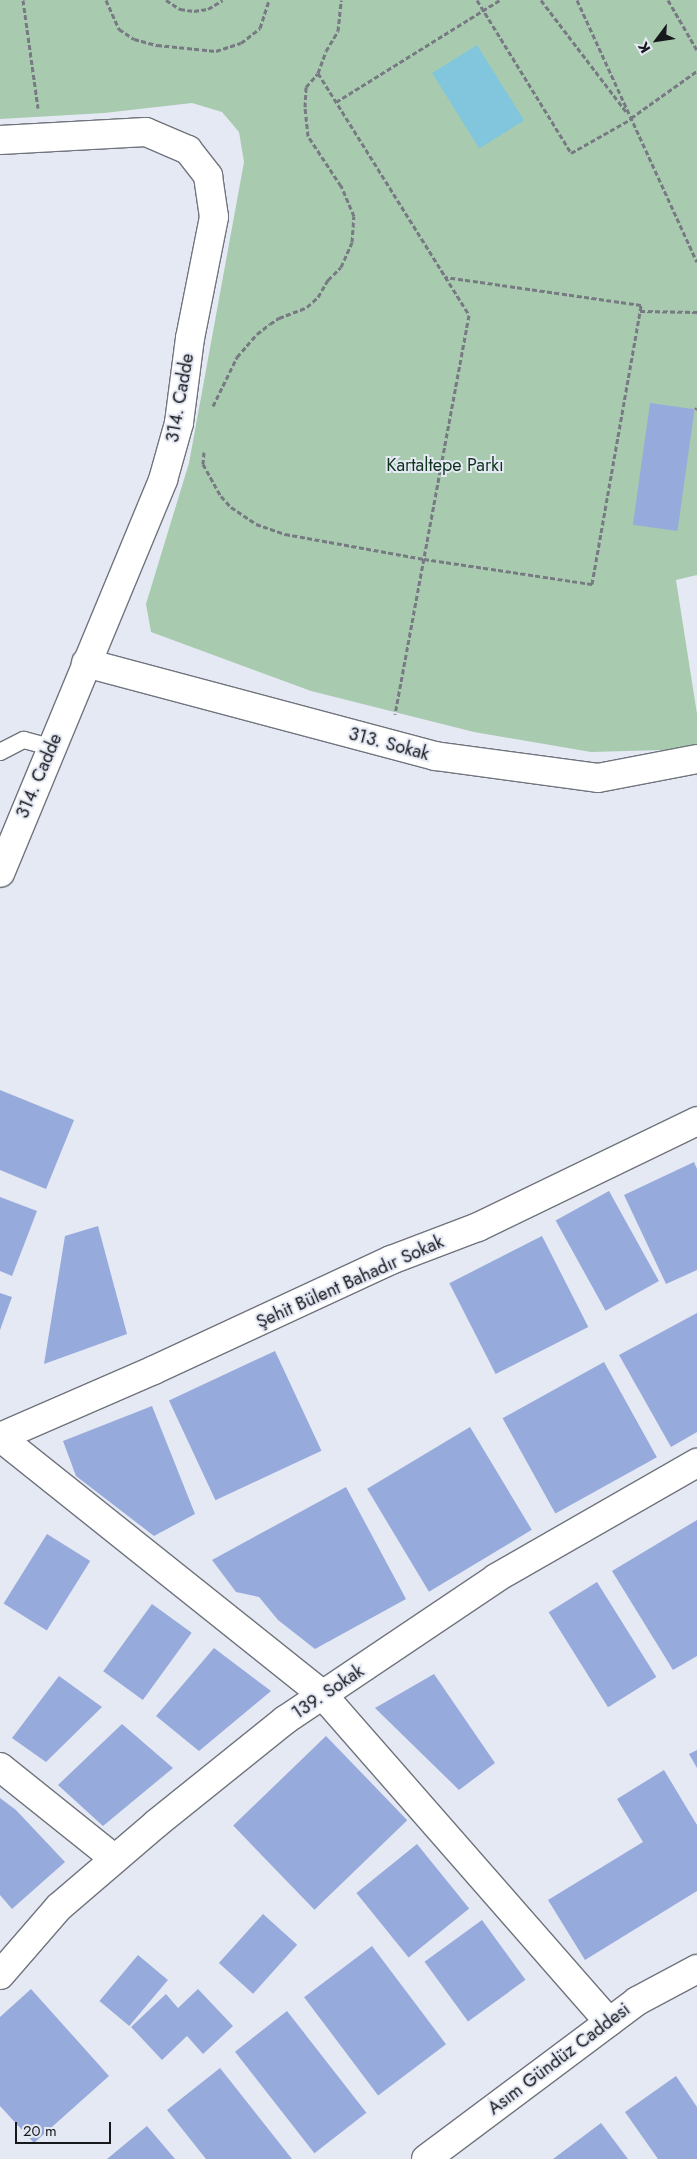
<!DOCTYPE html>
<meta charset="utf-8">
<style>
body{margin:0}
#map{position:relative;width:697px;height:2159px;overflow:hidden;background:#e5e9f4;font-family:Jost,sans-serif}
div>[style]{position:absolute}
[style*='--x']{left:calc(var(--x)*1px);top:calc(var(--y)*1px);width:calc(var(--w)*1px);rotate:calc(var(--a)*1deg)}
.green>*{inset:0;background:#a8caaf}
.water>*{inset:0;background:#82c6dd;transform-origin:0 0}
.building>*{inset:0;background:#97aadc;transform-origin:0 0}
.path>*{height:3px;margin-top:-1.5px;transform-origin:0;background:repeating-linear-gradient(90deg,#777a82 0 5px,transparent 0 7.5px)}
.roads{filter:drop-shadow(1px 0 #70747d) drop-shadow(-1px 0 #70747d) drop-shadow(0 1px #70747d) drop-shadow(0 -1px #70747d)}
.service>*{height:16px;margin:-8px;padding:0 8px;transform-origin:8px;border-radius:8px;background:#fff}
.minor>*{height:28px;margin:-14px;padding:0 14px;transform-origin:14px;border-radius:14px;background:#fff}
.tertiary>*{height:28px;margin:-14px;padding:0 14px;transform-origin:14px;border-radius:14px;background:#fff}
span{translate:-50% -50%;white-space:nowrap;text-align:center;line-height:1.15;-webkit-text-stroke:4px #e5e9f4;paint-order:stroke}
.street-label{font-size:18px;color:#16181c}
.park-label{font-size:18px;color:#0d331a}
.north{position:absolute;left:632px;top:15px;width:50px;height:50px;-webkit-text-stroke:4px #e5e9f4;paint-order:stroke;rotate:239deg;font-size:14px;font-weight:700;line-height:20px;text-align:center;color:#16181c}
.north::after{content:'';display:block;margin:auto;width:18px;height:22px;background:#16181c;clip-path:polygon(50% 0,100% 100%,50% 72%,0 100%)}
.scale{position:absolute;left:15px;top:2122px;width:96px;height:22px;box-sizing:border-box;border:2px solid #16181c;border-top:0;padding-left:6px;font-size:15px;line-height:18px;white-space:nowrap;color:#16181c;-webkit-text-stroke:4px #e5e9f4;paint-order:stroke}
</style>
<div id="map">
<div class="green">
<i style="clip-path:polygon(0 0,697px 0,697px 575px,676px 580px,697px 714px,697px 749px,591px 752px,474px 732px,311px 691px,151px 632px,146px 604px,189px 463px,244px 162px,239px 132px,222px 112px,192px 103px,104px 113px,0 119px)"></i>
</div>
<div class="water">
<i style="left:477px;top:45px;width:89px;height:53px;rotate:58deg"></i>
</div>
<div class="building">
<i style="left:650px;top:403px;width:45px;height:123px;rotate:8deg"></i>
<i style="clip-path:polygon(0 1090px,74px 1120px,46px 1189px,0 1170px)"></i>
<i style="clip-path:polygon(694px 1162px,697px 1169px,697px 1270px,666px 1284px,624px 1195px)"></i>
<i style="left:609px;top:1191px;width:103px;height:61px;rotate:61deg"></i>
<i style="clip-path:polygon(0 1197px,37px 1211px,12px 1276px,0 1271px)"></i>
<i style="clip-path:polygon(98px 1226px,127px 1334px,44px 1364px,65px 1236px)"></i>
<i style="left:542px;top:1236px;width:102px;height:104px;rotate:63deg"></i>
<i style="clip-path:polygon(0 1293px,12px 1297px,0 1330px)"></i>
<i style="clip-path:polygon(697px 1313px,697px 1432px,671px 1447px,619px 1355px)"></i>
<i style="left:275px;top:1351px;width:110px;height:117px;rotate:65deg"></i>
<i style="left:604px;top:1362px;width:109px;height:116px;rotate:61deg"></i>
<i style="clip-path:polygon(152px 1406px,195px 1514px,154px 1536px,76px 1476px,63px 1441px)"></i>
<i style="left:470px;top:1427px;width:120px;height:120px;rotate:59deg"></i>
<i style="clip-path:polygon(346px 1487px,406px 1599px,315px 1649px,278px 1620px,259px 1597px,236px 1592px,212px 1560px)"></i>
<i style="clip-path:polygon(697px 1520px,697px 1656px,673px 1670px,612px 1571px)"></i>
<i style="left:47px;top:1534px;width:51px;height:82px;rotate:32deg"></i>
<i style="left:597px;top:1582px;width:112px;height:57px;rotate:58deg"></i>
<i style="left:152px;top:1604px;width:49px;height:83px;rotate:36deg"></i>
<i style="clip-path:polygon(214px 1648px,271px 1691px,199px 1751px,156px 1716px)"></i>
<i style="clip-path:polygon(434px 1674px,495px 1763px,459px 1790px,375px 1708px)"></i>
<i style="clip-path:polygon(59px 1676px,102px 1707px,46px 1762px,12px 1738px)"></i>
<i style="clip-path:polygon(122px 1724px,173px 1768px,103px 1826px,58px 1785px)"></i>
<i style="left:326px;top:1736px;width:117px;height:129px;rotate:46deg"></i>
<i style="clip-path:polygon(697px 1750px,697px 1768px,689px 1754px)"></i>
<i style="clip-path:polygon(664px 1770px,697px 1825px,697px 1891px,585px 1960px,548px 1900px,643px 1842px,617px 1799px)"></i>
<i style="clip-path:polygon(0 1798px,16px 1810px,65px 1862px,12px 1909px,0 1895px)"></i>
<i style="left:417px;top:1844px;width:83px;height:78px;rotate:51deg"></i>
<i style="left:263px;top:1914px;width:46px;height:66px;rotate:42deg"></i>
<i style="left:482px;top:1920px;width:74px;height:71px;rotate:54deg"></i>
<i style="left:372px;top:1946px;width:123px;height:85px;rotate:53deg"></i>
<i style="left:138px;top:1955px;width:39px;height:60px;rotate:40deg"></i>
<i style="clip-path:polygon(31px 1989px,109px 2076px,34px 2143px,0 2106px,0 2017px)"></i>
<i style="clip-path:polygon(198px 1989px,233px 2026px,203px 2054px,187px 2036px,162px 2060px,131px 2027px,166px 1994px,178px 2008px)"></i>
<i style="left:287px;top:2011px;width:129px;height:66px;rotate:52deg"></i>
<i style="clip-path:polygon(220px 2068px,292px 2159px,206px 2159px,167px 2110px)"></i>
<i style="clip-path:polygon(676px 2076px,697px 2107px,697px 2159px,658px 2159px,625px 2112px)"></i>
<i style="clip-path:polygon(601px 2123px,628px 2159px,553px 2159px)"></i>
<i style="clip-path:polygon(147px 2126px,175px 2159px,107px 2159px)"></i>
</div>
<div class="path">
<i style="--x:23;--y:0;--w:109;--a:82.1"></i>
<i style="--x:106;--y:0;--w:32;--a:66"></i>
<i style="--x:119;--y:29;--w:18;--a:34"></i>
<i style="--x:134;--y:39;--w:24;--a:15"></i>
<i style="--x:157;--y:45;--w:59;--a:5.8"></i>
<i style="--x:216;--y:51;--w:26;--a:-18"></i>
<i style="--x:241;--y:43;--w:24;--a:-38"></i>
<i style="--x:260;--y:28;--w:29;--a:-72"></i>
<i style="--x:166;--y:0;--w:17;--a:33"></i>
<i style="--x:180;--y:9;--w:14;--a:8"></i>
<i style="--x:194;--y:11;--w:14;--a:-8"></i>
<i style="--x:208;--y:9;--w:17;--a:-31"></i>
<i style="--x:477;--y:0;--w:180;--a:58.4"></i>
<i style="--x:571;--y:153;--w:69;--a:-29.5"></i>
<i style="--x:541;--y:0;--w:142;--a:52.7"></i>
<i style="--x:577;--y:0;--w:288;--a:65.4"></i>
<i style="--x:668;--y:0;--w:58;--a:59.9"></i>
<i style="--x:318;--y:73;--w:285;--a:58"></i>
<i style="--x:469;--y:315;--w:406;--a:100.5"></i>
<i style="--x:336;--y:102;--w:193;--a:-31.9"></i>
<i style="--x:631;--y:118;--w:81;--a:-35.5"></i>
<i style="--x:640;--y:311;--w:57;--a:1"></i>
<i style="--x:213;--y:406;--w:55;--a:-63.9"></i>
<i style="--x:237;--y:357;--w:30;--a:-49"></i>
<i style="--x:257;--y:334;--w:16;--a:-38"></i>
<i style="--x:270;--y:324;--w:11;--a:-34"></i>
<i style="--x:279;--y:318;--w:30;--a:-21"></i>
<i style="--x:307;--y:307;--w:15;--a:-42"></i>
<i style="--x:318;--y:297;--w:20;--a:-60"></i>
<i style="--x:328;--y:280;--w:18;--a:-45"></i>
<i style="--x:341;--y:267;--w:27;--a:-66"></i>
<i style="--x:352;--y:242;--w:26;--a:-86"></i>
<i style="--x:354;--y:216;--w:33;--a:-113"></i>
<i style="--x:341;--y:186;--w:60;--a:-123.4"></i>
<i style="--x:308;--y:136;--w:29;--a:-96"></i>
<i style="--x:305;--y:107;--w:20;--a:-87"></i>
<i style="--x:306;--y:87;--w:18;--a:-49"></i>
<i style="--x:318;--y:73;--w:23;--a:-70"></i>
<i style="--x:326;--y:51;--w:23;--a:-59"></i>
<i style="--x:338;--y:31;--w:31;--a:-84"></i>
<i style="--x:695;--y:409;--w:2;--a:-27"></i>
<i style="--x:204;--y:452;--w:12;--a:95"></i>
<i style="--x:203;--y:464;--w:37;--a:61"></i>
<i style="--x:221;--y:496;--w:15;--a:48"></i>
<i style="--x:231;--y:507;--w:30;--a:34"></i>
<i style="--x:256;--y:524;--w:31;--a:19"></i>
<i style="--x:285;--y:534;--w:141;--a:10.2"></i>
<i style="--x:424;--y:559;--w:170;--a:8.5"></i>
<i style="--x:592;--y:584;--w:283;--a:-80"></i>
<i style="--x:641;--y:305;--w:198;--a:-171.9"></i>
</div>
<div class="roads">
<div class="service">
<i style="--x:0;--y:752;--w:27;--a:-27"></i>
<i style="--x:24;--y:740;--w:28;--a:15"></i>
</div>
<div class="minor">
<i style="--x:0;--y:140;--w:146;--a:-3.1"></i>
<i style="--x:146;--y:132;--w:46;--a:23.2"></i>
<i style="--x:188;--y:150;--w:33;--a:52"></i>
<i style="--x:208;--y:176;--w:41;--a:81.7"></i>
<i style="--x:214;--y:217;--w:123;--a:101.2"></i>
<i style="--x:190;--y:338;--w:86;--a:97.4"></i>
<i style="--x:179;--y:423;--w:59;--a:105.7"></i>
<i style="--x:163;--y:480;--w:425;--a:112.5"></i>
<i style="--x:86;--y:663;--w:361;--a:14.9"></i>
<i style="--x:435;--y:756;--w:164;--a:7.7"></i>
<i style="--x:598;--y:778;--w:101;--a:-10.9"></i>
<i style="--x:0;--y:1767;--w:147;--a:38.7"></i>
<i style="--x:0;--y:1975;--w:90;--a:-49.1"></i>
<i style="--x:59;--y:1907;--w:129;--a:-40.6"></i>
<i style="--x:157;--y:1823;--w:164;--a:-38.8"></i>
<i style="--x:285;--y:1720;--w:254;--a:-33.9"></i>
<i style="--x:496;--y:1578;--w:232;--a:-29.8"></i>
<i style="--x:609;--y:2022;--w:434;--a:-131.2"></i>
<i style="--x:323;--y:1695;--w:413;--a:-141.4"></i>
<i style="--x:0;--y:1437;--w:168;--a:-23.5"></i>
<i style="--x:154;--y:1370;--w:261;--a:-24.9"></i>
<i style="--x:391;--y:1260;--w:93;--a:-20.8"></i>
<i style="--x:478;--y:1227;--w:243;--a:-25.8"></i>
</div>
<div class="tertiary">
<i style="--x:426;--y:2159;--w:264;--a:-36.8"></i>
<i style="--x:637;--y:2001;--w:68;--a:-28.1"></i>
</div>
</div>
<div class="street-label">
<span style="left:180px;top:398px;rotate:-80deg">314. Cadde</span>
<span style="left:389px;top:744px;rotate:15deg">313. Sokak</span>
<span style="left:39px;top:776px;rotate:-67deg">314. Cadde</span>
<span style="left:350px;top:1282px;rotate:-24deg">Şehit Bülent Bahadır Sokak</span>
<span style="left:328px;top:1692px;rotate:-34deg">139. Sokak</span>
<span style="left:559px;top:2059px;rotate:-37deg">Asım Gündüz Caddesi</span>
</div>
<div class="park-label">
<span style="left:445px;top:465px">Kartaltepe Parkı</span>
</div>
<div class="north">K</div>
<div class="scale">20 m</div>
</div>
